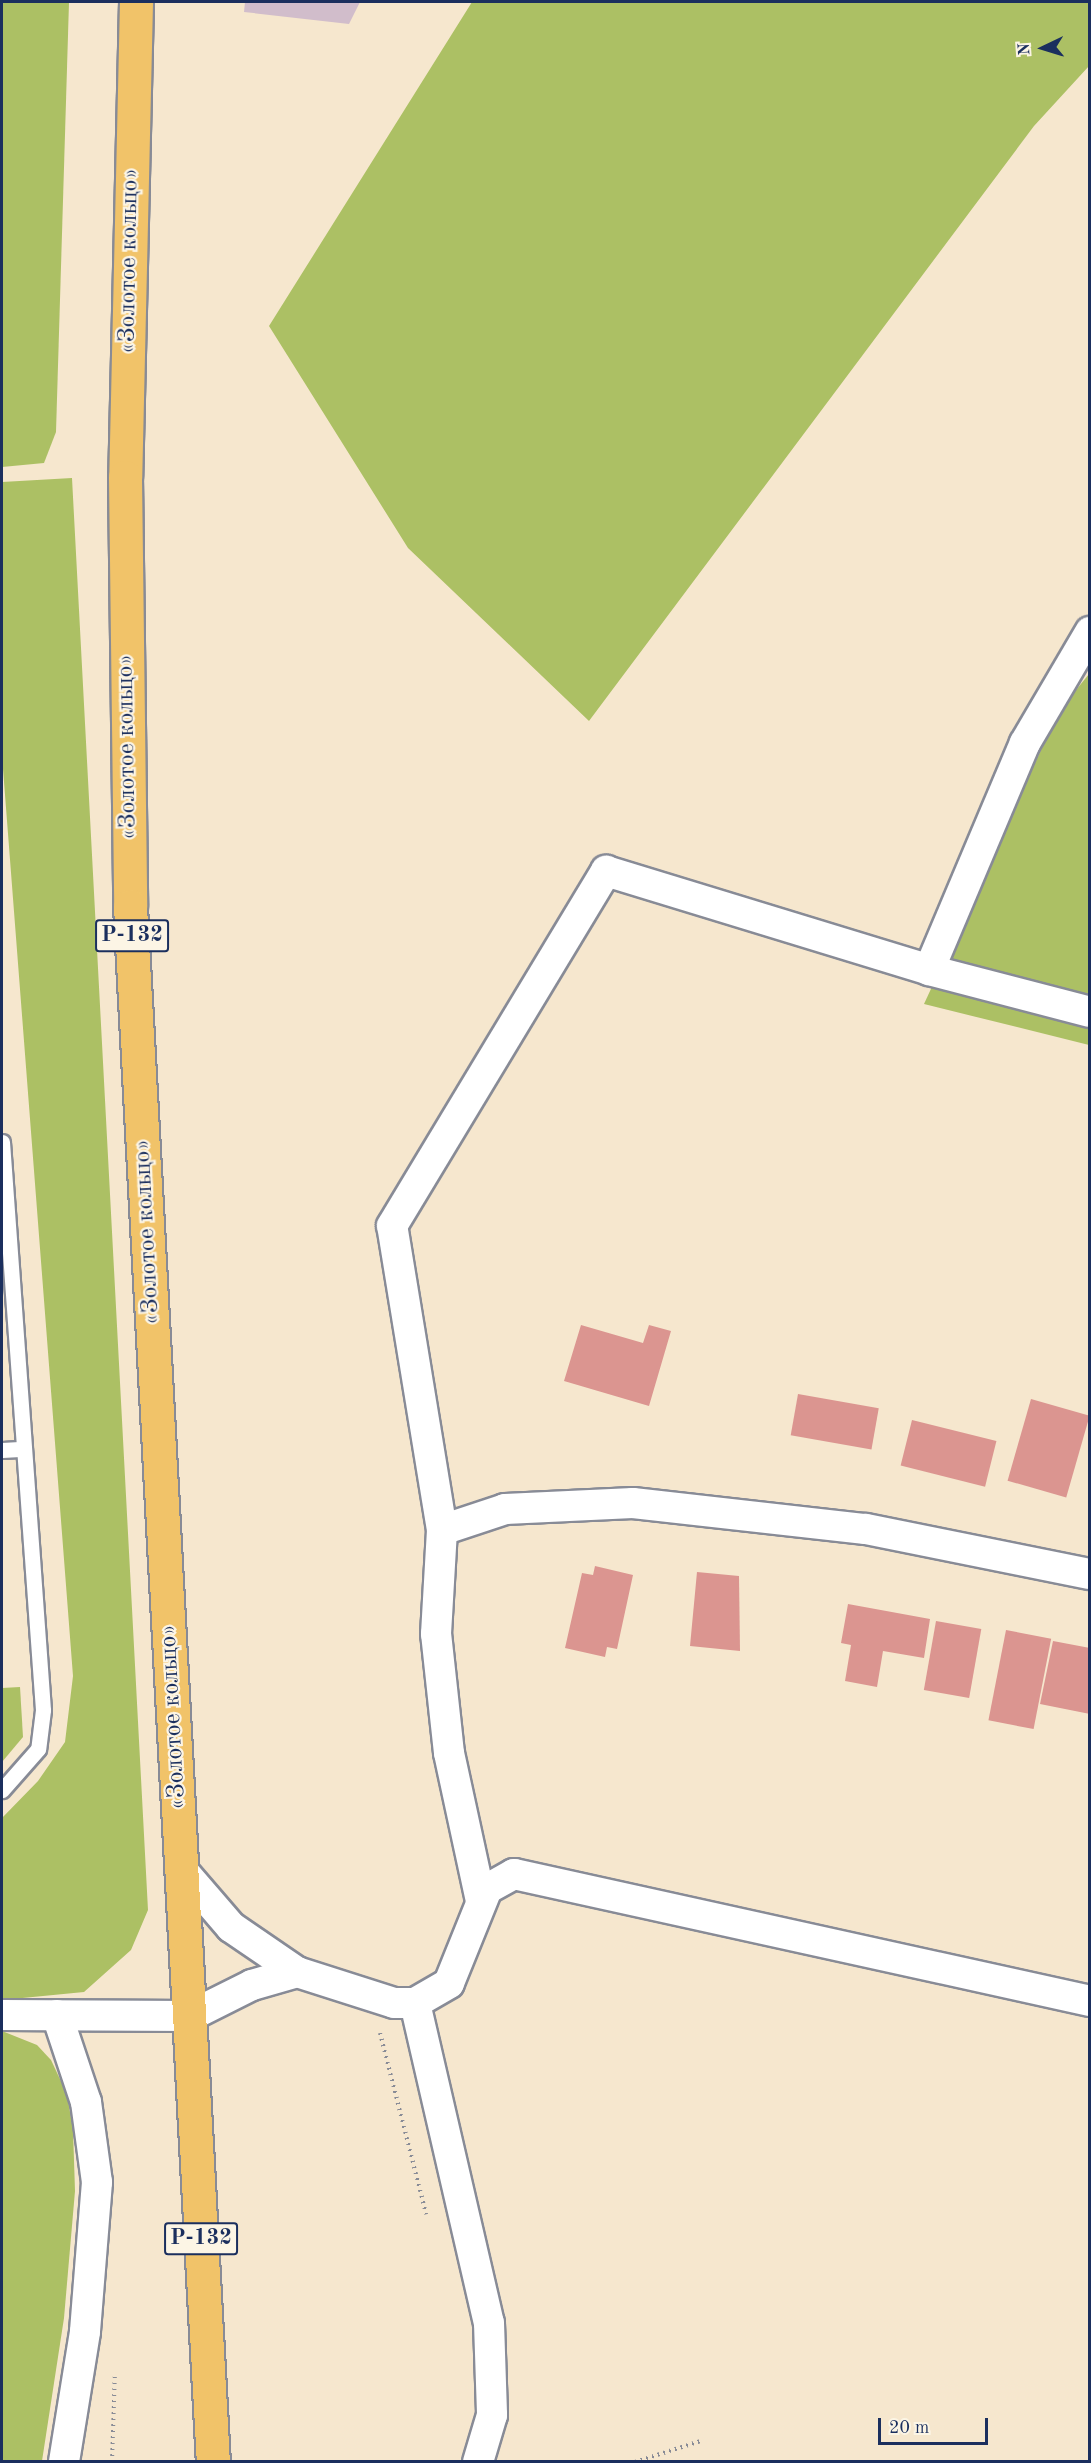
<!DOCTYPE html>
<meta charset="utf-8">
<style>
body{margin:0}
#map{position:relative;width:1091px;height:2463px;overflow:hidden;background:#f6e7ce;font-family:"Old Standard TT",serif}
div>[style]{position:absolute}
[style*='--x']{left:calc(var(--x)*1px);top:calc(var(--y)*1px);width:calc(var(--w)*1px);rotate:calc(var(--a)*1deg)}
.industrial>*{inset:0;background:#d1bdcb}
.green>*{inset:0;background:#acc064}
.building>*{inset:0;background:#db9590;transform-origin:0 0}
.path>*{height:4px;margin-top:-2px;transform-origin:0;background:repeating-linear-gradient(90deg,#888b96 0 1.5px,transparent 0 6px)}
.roads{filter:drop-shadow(2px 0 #888b96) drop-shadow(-2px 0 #888b96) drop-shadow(0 2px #888b96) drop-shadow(0 -2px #888b96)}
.service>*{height:15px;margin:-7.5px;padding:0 7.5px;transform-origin:7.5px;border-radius:7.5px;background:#fff}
.minor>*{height:30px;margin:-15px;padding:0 15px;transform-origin:15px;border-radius:15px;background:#fff}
.primary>*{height:33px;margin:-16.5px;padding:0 16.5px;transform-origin:16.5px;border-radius:16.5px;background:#f1c369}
span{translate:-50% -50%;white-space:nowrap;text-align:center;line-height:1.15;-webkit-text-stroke:4.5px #fcf5e5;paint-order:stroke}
.shield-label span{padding:2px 4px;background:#fcf5e5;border:2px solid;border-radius:4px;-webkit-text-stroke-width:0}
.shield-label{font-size:22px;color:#1b2f5e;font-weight:700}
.street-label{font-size:24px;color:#1b2f5e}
.frame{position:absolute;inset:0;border:3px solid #1b2f5e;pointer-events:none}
.north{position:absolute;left:1013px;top:18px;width:60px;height:60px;-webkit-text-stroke:4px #fcf5e5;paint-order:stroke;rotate:266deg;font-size:16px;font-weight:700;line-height:24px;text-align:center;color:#1b2f5e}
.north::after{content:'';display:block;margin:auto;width:21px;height:27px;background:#1b2f5e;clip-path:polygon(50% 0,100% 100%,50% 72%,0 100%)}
.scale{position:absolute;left:878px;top:2418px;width:110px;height:27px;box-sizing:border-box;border:3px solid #1b2f5e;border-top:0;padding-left:8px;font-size:18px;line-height:21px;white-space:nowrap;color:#1b2f5e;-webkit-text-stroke:4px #fcf5e5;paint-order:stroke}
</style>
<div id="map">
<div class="industrial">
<i style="clip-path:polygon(245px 2px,360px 2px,349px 24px,244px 12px)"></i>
</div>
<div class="green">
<i style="clip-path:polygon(2px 2px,69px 2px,56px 432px,44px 463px,2px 467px)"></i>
<i style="clip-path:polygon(472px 2px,1089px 2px,1089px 66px,1034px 126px,589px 721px,408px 548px,269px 326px)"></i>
<i style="clip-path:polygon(72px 478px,148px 1910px,131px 1950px,84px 1992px,2px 2000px,2px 1818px,38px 1781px,65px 1742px,73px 1676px,2px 756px,2px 482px)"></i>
<i style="clip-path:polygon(1089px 674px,1089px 1045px,924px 1004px,1059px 711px)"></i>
<i style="clip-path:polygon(20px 1687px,23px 1737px,2px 1762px,2px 1688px)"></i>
<i style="clip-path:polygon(2px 2031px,37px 2045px,51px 2060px,67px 2094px,73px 2130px,75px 2191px,64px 2318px,42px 2461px,2px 2461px)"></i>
</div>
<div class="building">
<i style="clip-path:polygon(581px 1325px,643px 1343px,649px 1325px,671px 1331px,649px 1406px,564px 1381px)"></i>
<i style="left:798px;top:1394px;width:82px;height:42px;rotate:10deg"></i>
<i style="left:1031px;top:1399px;width:61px;height:85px;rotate:16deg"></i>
<i style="left:912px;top:1420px;width:87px;height:47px;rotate:14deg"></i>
<i style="clip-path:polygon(595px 1566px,633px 1575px,617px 1649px,607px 1647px,605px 1657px,565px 1648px,582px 1573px,593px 1575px)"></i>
<i style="clip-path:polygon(697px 1572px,739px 1576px,740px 1651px,690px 1646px)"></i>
<i style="clip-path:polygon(848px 1604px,930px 1619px,924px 1658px,883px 1651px,877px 1687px,845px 1681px,851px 1645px,841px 1643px)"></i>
<i style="left:936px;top:1621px;width:46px;height:70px;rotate:10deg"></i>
<i style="left:1006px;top:1630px;width:46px;height:92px;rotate:11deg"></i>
<i style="clip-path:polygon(1053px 1641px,1090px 1648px,1090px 1714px,1040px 1704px)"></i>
</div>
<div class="path">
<i style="--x:380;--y:2033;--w:187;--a:75.7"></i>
<i style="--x:112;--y:2462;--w:90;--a:-88.1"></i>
<i style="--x:635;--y:2462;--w:69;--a:-17.7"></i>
</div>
<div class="roads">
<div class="service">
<i style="--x:2;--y:1142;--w:569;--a:85.87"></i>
<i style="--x:43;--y:1710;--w:39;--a:97"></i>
<i style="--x:38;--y:1749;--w:55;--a:131.3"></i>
<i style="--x:2;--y:1450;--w:22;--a:-3"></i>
</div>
<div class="minor">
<i style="--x:929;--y:970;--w:246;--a:-67.1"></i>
<i style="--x:1025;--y:743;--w:129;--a:-59.6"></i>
<i style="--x:442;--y:1530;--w:308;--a:-99.3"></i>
<i style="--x:392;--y:1226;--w:415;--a:-58.9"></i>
<i style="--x:606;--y:871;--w:338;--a:17"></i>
<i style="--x:929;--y:970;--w:166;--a:14.6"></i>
<i style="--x:182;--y:1870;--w:75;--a:49.3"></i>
<i style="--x:231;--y:1927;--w:80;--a:34.3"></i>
<i style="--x:297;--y:1972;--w:102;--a:17.7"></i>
<i style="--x:394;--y:2003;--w:21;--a:0"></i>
<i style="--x:415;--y:2003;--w:39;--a:-30"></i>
<i style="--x:449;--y:1983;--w:101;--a:-68"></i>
<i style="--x:487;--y:1889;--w:31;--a:-29"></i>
<i style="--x:514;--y:1874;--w:590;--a:12.43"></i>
<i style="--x:481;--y:1901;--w:151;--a:-102.2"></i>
<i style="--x:449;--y:1753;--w:120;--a:-96.2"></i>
<i style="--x:436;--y:1634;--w:104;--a:-86.7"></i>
<i style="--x:442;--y:1530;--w:66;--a:-18.4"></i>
<i style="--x:505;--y:1509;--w:128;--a:-2.7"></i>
<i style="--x:633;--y:1503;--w:234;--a:6.4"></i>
<i style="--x:866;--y:1529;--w:228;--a:11.4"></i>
<i style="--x:415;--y:2003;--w:328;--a:77"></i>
<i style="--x:489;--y:2323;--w:92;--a:88.1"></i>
<i style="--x:492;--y:2415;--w:49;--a:106.6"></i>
<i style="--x:2;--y:2015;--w:188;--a:0.3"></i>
<i style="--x:190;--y:2016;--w:69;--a:-26.6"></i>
<i style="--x:252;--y:1985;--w:47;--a:-16.1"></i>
<i style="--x:57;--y:2015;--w:92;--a:71.6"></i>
<i style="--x:86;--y:2102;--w:81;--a:82.2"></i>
<i style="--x:97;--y:2182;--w:150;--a:94.6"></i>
<i style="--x:85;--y:2332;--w:132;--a:99.2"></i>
</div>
<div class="primary">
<i style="--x:136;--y:2;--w:475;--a:91.3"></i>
<i style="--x:125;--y:477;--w:429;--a:89.3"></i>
<i style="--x:130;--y:906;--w:1558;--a:86.95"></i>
</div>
</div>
<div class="shield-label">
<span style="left:132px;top:936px">Р-132</span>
<span style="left:201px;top:2239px">Р-132</span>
</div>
<div class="street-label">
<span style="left:130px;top:261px;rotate:-89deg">«Золотое кольцо»</span>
<span style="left:128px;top:747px;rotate:-91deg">«Золотое кольцо»</span>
<span style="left:148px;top:1232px;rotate:-93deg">«Золотое кольцо»</span>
<span style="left:174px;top:1717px;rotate:-93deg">«Золотое кольцо»</span>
</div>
<div class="frame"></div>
<div class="north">N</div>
<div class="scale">20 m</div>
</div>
